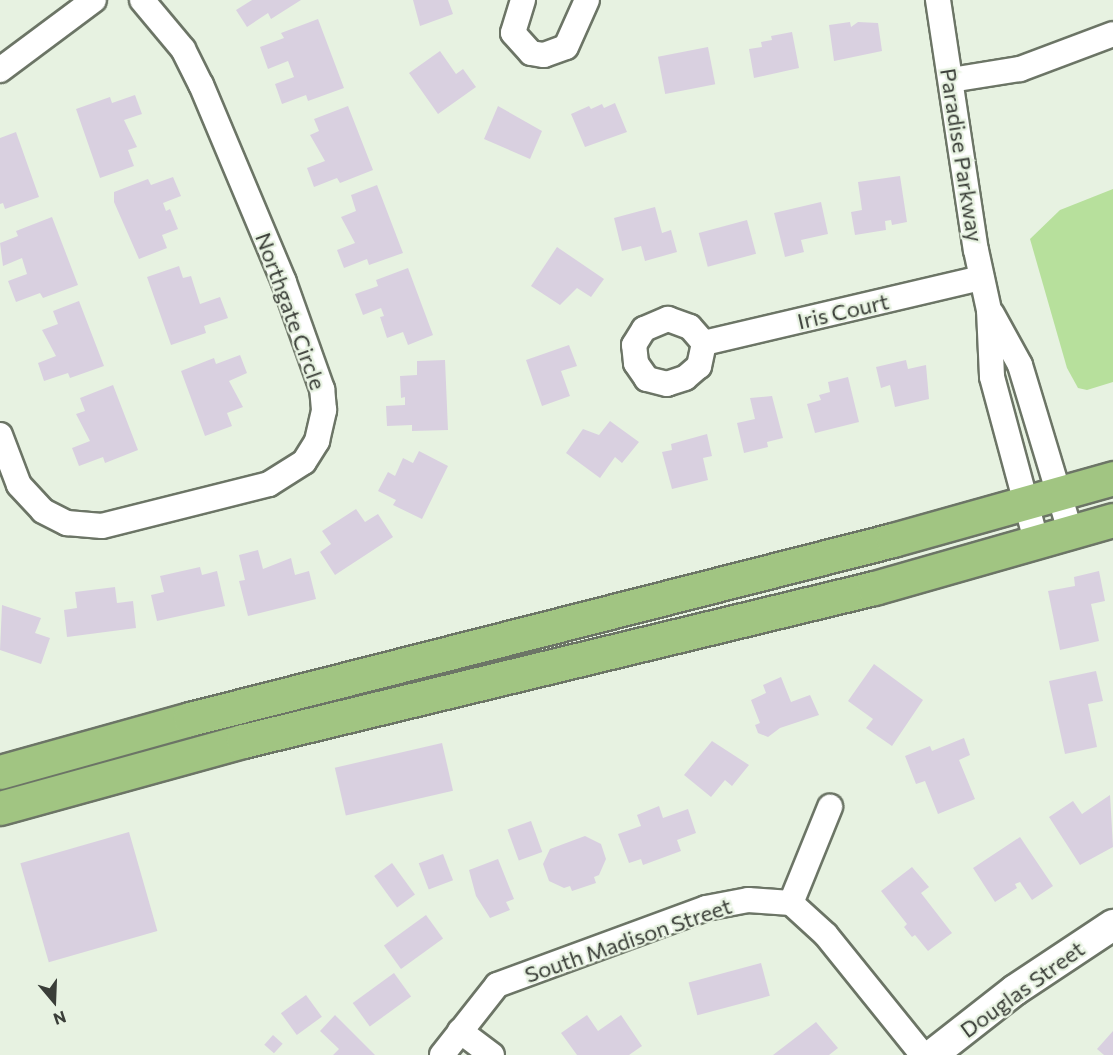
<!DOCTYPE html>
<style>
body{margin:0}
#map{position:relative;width:1113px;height:1055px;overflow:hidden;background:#e7f2e1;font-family:Commissioner,sans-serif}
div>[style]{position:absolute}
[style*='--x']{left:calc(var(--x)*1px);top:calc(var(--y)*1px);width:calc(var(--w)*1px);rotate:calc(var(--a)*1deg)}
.water>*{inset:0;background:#b7e09c}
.building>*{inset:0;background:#d9d0e0;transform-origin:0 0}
.roads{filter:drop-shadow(2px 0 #6c7566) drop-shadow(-2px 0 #6c7566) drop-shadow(0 2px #6c7566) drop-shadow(0 -2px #6c7566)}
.minor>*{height:24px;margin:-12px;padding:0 12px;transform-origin:12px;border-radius:12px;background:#fff}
.tertiary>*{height:30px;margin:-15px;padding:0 15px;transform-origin:15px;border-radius:15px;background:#fff}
.primary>*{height:33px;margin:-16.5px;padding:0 16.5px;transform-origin:16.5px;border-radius:16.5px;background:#a1c582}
span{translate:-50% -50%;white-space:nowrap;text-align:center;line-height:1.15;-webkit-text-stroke:4.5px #e7f2e1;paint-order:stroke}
.street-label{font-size:22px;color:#3a3e38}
.north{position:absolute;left:24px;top:971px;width:60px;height:60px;-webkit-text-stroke:4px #e7f2e1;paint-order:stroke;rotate:161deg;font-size:16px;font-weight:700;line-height:24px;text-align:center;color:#3a3e38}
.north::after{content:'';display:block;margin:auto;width:21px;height:27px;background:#3a3e38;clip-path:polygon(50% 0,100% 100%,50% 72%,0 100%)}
</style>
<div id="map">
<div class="water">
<i style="clip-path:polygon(1113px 189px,1113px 382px,1087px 390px,1078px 388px,1067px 368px,1030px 239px,1060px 210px)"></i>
</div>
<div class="building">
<i style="clip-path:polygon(252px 0,301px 0,271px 19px,268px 13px,247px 27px,236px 10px)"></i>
<i style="clip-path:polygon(413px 0,448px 0,453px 14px,420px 26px)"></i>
<i style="clip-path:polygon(318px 19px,344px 88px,308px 101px,306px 95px,282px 104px,275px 84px,294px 77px,288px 61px,268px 69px,260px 47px,284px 38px,281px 33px)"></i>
<i style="clip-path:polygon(850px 22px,851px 27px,858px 22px,878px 23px,882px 51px,834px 61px,829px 25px)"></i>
<i style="clip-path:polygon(792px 32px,799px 68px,754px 78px,749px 49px,762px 47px,761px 42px,772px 40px,771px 36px)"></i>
<i style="left:708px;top:47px;width:38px;height:51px;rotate:79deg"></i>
<i style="clip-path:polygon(440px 51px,456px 74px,463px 69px,476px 87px,438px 114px,409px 73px)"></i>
<i style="clip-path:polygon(135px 95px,142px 114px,124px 120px,137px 147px,128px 150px,134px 166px,100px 178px,76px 109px,110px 97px,112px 103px)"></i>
<i style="clip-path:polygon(615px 103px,627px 132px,585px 147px,571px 114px,589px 106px,591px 109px,602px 104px,604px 108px)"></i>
<i style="clip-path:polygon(348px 106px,373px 170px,340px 183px,337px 178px,314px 187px,307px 168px,325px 161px,310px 135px,319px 131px,314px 119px)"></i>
<i style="clip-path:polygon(498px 106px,542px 131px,530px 159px,484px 139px)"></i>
<i style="clip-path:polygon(16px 132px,39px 197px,5px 209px,3px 203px,0 204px,0 138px)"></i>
<i style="clip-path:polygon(900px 176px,907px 222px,892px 225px,891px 220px,885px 221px,886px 230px,855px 235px,851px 212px,862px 210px,858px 182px)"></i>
<i style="clip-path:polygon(173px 177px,181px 196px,163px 203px,166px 211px,170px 209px,178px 229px,162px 235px,167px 248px,139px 259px,114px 202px,114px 192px,148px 179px,151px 185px)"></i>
<i style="clip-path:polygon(377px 185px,403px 253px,369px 265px,367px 259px,344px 268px,337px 250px,355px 243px,341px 217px,356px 211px,351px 195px)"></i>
<i style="clip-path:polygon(821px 202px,828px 234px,801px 240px,804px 252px,785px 257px,774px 213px)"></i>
<i style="clip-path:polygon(655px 207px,662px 233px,671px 230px,677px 252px,645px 261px,641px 246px,622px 251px,614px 218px)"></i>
<i style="clip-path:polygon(52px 217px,78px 285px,43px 298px,40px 293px,16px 302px,8px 281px,27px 274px,22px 258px,3px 266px,0 243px,18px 236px,16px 231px)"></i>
<i style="left:747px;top:220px;width:35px;height:50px;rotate:75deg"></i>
<i style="clip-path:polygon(557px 247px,604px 279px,591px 297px,577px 288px,560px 305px,531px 286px)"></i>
<i style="clip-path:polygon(179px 266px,183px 278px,191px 276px,200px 304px,220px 297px,228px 318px,204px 326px,206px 333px,171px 345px,147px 277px)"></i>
<i style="clip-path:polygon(408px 268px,433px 335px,408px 345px,403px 332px,387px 338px,380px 317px,384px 316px,381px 308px,363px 315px,355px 294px,378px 286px,376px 280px)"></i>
<i style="clip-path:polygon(79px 301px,104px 366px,70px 378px,68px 373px,44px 381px,38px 363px,56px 356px,42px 330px,58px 324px,53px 311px)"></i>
<i style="clip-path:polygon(569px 345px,577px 366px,561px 371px,570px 396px,542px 406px,526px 360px)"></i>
<i style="clip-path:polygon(240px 355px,247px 373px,229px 381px,243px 407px,227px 413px,232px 426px,205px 436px,181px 371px,214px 358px,216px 364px)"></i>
<i style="clip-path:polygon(445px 360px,448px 430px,412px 431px,412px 425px,387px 426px,386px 406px,405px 405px,405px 397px,401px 398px,400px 376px,417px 375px,417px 361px)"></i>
<i style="clip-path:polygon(906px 360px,908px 369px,926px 365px,929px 399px,895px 407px,890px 385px,881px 388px,876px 367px)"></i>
<i style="clip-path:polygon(848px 377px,859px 422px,815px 433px,807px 404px,821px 400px,819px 395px,830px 392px,828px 382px)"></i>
<i style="clip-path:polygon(113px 385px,138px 450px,105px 463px,103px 457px,79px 466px,72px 448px,90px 441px,76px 414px,85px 411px,80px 398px)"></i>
<i style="clip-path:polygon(772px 396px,783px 438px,767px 442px,768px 447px,744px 453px,737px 423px,755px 419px,750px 398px)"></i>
<i style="clip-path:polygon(610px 421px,639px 442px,622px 463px,615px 457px,600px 478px,566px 453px,583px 429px,599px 435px)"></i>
<i style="clip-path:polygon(707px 434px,712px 456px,703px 458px,708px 480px,672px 489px,662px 452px,672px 450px,671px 444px)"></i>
<i style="clip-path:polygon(419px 451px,448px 466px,422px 519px,393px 505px,396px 500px,378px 491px,388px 472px,395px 476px,403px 458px,413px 463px)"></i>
<i style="clip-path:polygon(356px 509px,365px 522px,378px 514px,393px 537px,335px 575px,320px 552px,331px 544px,322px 531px)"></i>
<i style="clip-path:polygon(258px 550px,263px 569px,291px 558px,295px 575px,309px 571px,316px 599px,248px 616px,239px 581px,245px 580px,239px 555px)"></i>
<i style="clip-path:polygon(200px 567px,202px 575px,217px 571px,225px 606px,157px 621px,151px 595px,164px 592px,160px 576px)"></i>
<i style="clip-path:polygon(1099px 571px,1105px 601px,1091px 604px,1099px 641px,1060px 650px,1048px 591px,1075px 586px,1074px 577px)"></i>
<i style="clip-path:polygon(115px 587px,117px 603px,133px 601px,136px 628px,67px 637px,64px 610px,77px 608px,75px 592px)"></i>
<i style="clip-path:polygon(2px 605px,41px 618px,35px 633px,50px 638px,41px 664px,0 650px)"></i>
<i style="clip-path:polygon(874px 664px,923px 700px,892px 746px,866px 728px,873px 719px,848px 701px)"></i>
<i style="clip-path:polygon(1096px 671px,1103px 701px,1088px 704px,1097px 747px,1065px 754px,1049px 681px)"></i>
<i style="clip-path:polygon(781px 677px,791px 702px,810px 695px,819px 715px,780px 728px,768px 737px,758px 733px,755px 725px,760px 723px,751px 700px,766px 693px,763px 685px)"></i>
<i style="clip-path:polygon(964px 738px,970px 755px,959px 760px,975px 799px,938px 814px,925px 781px,916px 784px,905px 756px,930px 746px,932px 751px)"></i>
<i style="clip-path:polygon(712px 741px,749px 765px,732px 786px,725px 780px,711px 797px,684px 775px)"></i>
<i style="left:442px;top:743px;width:49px;height:110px;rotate:77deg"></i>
<i style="clip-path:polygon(1110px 795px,1113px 847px,1080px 865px,1049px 817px,1073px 801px,1082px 814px)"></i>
<i style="clip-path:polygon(659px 806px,663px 818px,688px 809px,696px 833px,677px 840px,681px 851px,643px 865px,641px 859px,629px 863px,618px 834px,641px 826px,637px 815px)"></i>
<i style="left:531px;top:821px;width:33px;height:25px;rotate:70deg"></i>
<i style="left:129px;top:832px;width:103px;height:113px;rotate:74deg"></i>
<i style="clip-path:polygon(585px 836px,601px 844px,606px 859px,599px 875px,594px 877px,596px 883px,572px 891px,570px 886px,564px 888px,549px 881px,543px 864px,550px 849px)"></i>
<i style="clip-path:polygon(1020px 837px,1053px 886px,1032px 900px,1020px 882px,1015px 884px,1017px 888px,995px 902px,973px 868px)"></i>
<i style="left:443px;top:854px;width:28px;height:26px;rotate:69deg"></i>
<i style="clip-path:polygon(498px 859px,514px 899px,506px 902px,510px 910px,490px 918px,476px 896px,469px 870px)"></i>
<i style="left:392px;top:863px;width:39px;height:22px;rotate:54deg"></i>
<i style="clip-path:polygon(912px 867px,929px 887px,921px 893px,952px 933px,928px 951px,915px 935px,912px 937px,904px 927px,907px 924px,881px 891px)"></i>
<i style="left:426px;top:915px;width:29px;height:52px;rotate:54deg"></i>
<i style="left:761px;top:963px;width:34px;height:75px;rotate:75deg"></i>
<i style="left:394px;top:973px;width:29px;height:51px;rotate:54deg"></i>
<i style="left:306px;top:995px;width:27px;height:31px;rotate:54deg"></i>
<i style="clip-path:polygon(335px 1015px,375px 1055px,333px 1055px,339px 1049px,320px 1031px)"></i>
<i style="clip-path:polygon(587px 1015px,598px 1031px,621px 1015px,642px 1046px,629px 1055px,577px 1055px,561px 1033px)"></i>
<i style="clip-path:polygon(816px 1022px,838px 1048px,829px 1055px,773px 1055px)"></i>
<i style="clip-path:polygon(1113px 1031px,1113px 1055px,1104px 1055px,1097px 1049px)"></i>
<i style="left:273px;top:1035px;width:13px;height:13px;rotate:42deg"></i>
</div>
<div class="roads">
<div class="minor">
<i style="--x:523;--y:0;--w:34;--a:107"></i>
<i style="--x:513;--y:33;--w:27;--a:48"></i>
<i style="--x:531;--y:53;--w:13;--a:9"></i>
<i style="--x:544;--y:55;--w:23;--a:-20"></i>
<i style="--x:566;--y:47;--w:51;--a:-65.9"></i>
<i style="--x:938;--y:0;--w:253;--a:81.4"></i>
<i style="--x:976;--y:250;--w:61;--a:77.8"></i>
<i style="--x:989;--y:310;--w:67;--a:87.4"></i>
<i style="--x:992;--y:377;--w:173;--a:74.9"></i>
<i style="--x:0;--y:70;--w:117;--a:-36.7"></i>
<i style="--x:951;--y:80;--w:70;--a:-9.1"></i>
<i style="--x:1020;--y:69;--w:99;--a:-20.6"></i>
<i style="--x:992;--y:314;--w:58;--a:61.2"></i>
<i style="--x:1020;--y:365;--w:177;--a:73.2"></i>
<i style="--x:668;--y:319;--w:23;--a:20"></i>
<i style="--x:690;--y:327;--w:21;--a:49"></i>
<i style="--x:704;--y:343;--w:24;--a:102"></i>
<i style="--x:699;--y:366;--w:18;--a:139"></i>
<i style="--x:685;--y:378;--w:19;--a:162"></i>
<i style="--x:667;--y:384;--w:21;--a:-166"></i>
<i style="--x:647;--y:379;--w:19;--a:-125"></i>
<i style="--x:636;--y:363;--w:18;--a:-96"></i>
<i style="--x:634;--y:345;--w:19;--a:-58"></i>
<i style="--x:644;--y:329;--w:26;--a:-23"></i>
<i style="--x:704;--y:343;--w:285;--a:-13.2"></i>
<i style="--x:0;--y:435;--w:53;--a:69.2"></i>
<i style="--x:19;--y:485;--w:35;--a:47"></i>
<i style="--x:43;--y:511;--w:27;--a:27"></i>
<i style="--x:67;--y:523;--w:35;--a:5"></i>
<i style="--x:102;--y:526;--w:172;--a:-14.1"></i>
<i style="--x:269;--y:484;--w:41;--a:-32.2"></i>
<i style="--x:304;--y:462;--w:25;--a:-58"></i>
<i style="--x:317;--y:441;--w:32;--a:-77"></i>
<i style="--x:324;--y:410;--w:21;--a:-95"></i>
<i style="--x:322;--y:389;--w:114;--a:-109.6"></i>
<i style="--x:284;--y:282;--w:214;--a:-112.8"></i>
<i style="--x:201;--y:85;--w:40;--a:-116.6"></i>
<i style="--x:183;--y:49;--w:64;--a:-129.9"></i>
<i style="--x:791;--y:903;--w:104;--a:-67.9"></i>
<i style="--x:460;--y:1031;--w:40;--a:37"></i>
<i style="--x:442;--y:1055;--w:89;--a:-51.8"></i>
<i style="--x:497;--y:985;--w:223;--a:-20.2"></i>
<i style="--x:706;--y:908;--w:43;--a:-10.8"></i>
<i style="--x:748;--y:900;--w:43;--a:4"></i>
<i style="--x:791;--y:903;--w:47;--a:42.4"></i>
<i style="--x:826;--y:935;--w:154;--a:51.1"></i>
</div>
<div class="tertiary">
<i style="--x:932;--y:1055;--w:105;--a:-38.1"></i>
<i style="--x:1015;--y:990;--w:118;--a:-33.6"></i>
</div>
<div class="primary">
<i style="--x:0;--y:772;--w:197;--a:-15.6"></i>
<i style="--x:190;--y:719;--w:725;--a:-14.29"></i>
<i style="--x:893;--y:540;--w:229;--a:-15.7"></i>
<i style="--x:0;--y:808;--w:252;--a:-15.4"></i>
<i style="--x:243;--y:741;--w:649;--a:-13.63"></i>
<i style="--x:874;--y:588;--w:248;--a:-15.9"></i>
</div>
</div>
<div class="street-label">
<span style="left:962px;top:155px;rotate:81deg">Paradise Parkway</span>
<span style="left:291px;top:311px;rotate:70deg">Northgate Circle</span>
<span style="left:843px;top:311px;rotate:-13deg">Iris Court</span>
<span style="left:628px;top:940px;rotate:-19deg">South Madison Street</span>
<span style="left:1022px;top:989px;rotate:-36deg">Douglas Street</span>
</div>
<div class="north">N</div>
</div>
